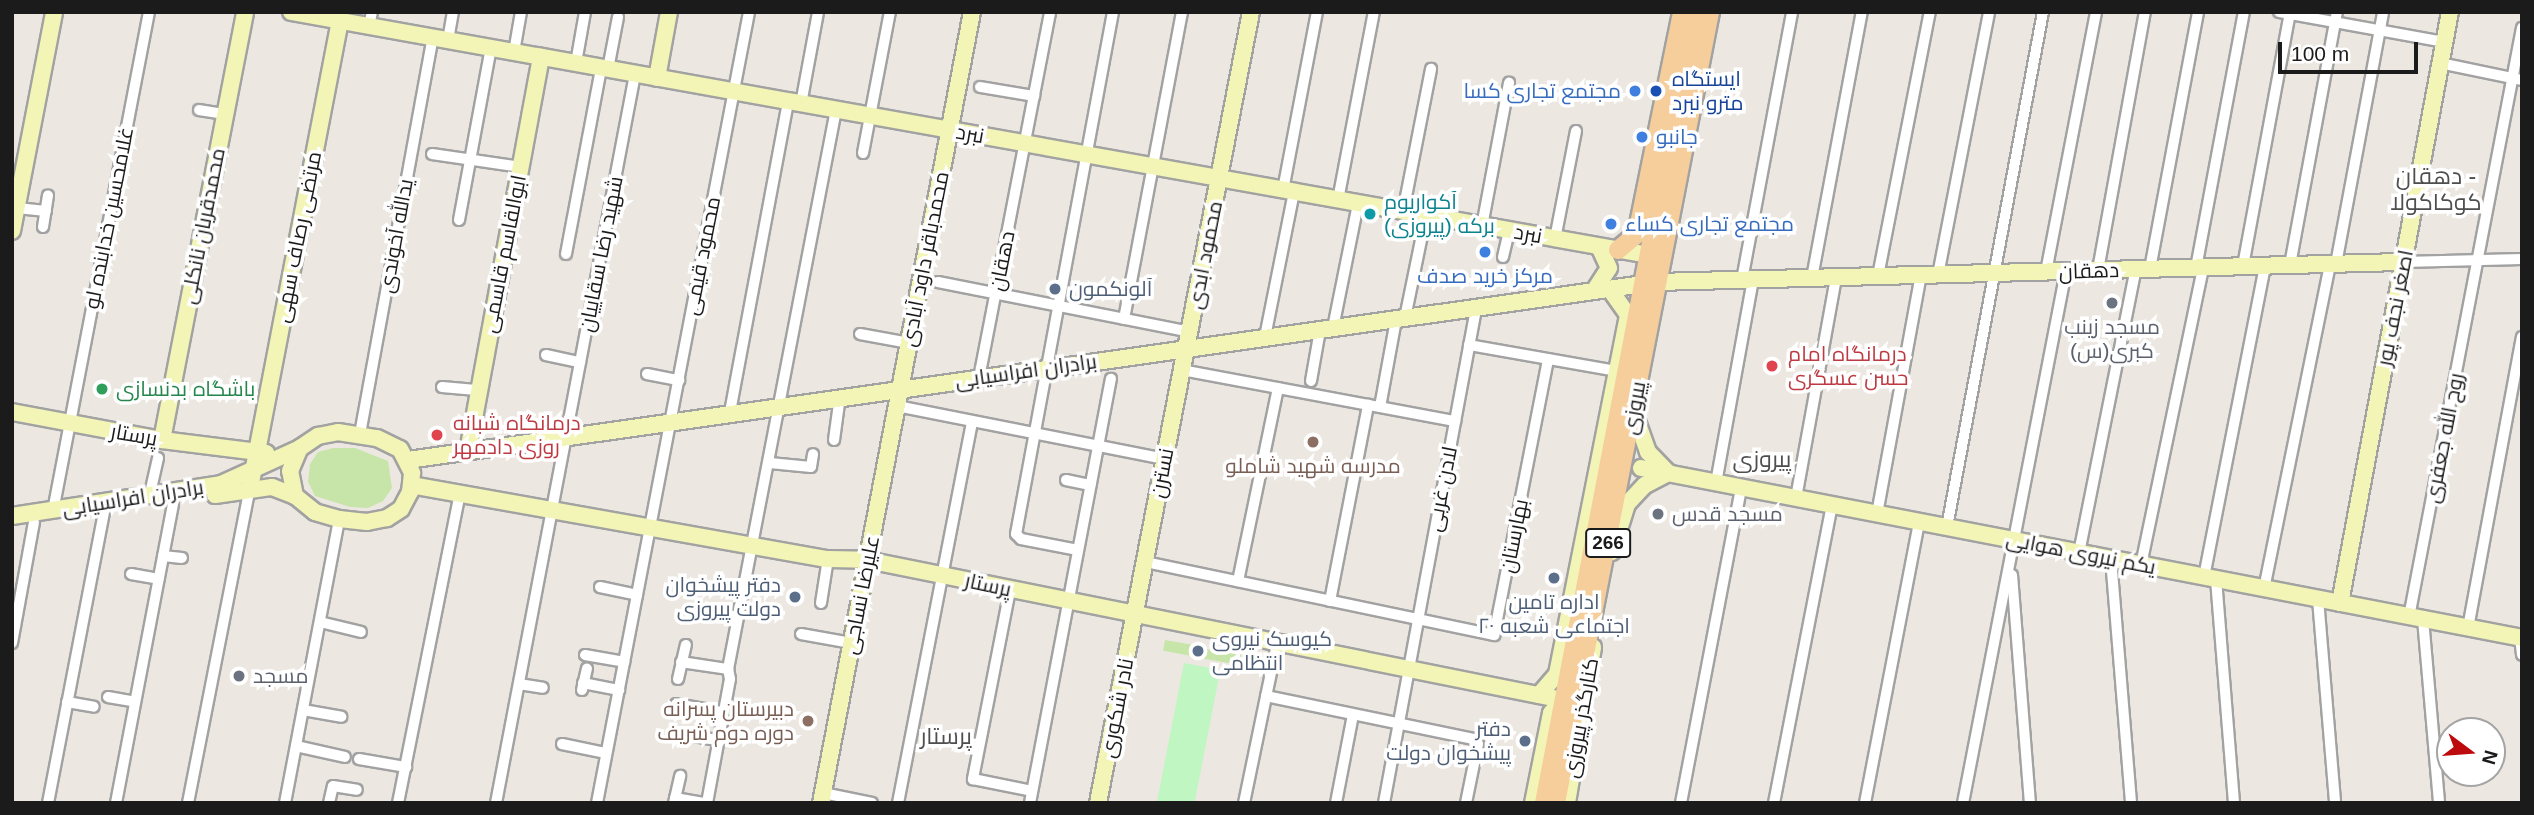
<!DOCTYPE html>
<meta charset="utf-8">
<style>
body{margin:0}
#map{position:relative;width:2534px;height:815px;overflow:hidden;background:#ece8e1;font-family:Arial,Cairo,sans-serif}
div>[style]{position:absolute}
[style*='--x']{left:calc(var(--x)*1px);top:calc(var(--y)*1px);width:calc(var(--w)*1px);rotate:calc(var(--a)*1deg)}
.grass>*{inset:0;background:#c7e5a9;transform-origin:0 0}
.park>*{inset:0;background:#bff6c2;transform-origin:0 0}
.roads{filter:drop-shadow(2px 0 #a2a2a2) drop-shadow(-2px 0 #a2a2a2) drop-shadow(0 2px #a2a2a2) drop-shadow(0 -2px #a2a2a2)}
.street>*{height:10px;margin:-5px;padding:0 5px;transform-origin:5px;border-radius:5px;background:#fff}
.secondary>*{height:16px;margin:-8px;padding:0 8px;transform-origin:8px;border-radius:8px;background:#f3f5b6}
.primary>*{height:18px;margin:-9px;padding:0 9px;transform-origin:9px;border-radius:9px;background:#f6ce9c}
.dots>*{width:19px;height:19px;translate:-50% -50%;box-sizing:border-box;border:4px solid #fff;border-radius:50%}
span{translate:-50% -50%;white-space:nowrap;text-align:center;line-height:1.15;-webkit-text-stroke:7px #fff;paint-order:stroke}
.shield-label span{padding:2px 5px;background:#fff;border:2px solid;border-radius:5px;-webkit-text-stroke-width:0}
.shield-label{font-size:19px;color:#1b1b1b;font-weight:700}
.transit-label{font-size:21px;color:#164399}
.left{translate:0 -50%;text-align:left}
.shop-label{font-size:21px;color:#366cbe}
.right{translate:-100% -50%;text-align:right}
.street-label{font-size:21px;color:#1b1b1b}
.culture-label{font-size:21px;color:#0d838f}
.service-label{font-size:21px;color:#4e5e75}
.worship-label{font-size:21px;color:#5b616d}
.health-label{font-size:21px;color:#be3a42}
.leisure-label{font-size:21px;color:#27864d}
.education-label{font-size:21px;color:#785e54}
.neighbourhood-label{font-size:23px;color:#4e4e4e}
.frame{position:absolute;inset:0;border:14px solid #1b1b1b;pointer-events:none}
.north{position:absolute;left:2436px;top:717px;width:70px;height:70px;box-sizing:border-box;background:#fff;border:2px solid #a4a4a4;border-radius:50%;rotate:106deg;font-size:19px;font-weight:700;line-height:28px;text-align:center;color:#1b1b1b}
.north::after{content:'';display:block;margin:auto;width:24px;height:32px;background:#bc0a0d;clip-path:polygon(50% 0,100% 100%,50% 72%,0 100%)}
.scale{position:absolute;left:2278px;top:42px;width:140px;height:32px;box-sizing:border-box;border:4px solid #1b1b1b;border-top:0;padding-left:9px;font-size:21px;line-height:24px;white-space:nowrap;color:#1b1b1b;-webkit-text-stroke:5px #fff;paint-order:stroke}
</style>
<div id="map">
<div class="grass">
<i style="clip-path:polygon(333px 448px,355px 448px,388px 461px,392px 488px,383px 501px,368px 508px,350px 507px,315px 496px,308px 482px,310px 464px,318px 452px)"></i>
<i style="left:1165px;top:640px;width:28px;height:11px;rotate:10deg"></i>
<i style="left:1206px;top:649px;width:36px;height:10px;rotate:10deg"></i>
</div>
<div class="park">
<i style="left:1184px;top:663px;width:37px;height:143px;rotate:11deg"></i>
</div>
<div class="roads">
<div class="street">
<i style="--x:2279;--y:12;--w:168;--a:10.3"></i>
<i style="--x:369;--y:26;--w:14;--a:-78"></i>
<i style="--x:448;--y:40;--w:28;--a:-80"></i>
<i style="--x:514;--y:52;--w:41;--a:-80.1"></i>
<i style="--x:576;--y:63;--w:52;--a:-80"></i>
<i style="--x:2440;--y:63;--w:84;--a:11.7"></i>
<i style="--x:608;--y:69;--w:53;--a:-79.1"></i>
<i style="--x:980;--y:87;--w:55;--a:9.5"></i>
<i style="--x:801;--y:104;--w:94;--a:-79.5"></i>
<i style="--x:199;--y:110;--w:26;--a:9"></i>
<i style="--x:863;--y:153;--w:144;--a:-79.2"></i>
<i style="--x:432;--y:154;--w:90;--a:8.3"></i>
<i style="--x:1283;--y:190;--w:181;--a:-79.2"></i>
<i style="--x:1338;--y:200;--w:191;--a:-79.2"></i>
<i style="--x:17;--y:208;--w:29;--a:6"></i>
<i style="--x:1403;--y:212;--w:146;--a:-78.9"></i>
<i style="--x:459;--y:220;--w:175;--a:-79.5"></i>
<i style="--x:1482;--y:226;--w:146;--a:-79.3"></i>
<i style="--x:43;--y:227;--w:32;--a:-81"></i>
<i style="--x:1555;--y:239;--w:110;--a:-79"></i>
<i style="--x:566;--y:254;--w:189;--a:-79.3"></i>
<i style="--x:1503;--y:257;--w:27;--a:-77"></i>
<i style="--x:2403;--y:262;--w:119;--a:-1.4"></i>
<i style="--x:2336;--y:264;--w:256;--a:-79.4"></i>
<i style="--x:2290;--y:265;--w:257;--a:-79.5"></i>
<i style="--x:2243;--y:266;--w:258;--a:-79.5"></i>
<i style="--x:2196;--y:268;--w:260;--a:-79.4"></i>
<i style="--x:2150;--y:269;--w:261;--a:-79.4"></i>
<i style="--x:2098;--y:270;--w:262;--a:-79.7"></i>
<i style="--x:2046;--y:272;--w:265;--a:-79.1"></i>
<i style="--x:1938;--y:275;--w:268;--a:-79"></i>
<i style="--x:1878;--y:276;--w:269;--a:-78.9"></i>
<i style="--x:1812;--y:278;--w:271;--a:-79.4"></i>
<i style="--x:1742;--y:280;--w:273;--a:-79.4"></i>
<i style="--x:938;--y:282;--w:257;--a:11.2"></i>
<i style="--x:1405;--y:318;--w:104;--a:-78.4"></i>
<i style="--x:1124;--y:319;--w:312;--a:-79.3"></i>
<i style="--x:1333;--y:328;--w:126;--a:-78.6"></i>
<i style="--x:860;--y:334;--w:50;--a:10.4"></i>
<i style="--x:1265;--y:337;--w:148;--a:-78.7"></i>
<i style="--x:1469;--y:345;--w:150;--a:10"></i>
<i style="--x:546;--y:355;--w:35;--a:12"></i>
<i style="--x:1182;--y:370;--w:278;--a:10.6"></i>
<i style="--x:647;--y:374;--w:33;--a:11"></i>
<i style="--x:979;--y:378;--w:373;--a:-79"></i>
<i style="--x:1311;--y:381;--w:52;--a:-80"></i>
<i style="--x:442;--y:387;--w:37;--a:5"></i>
<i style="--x:897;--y:406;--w:273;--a:11.2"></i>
<i style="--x:1380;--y:407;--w:88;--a:-79.6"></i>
<i style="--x:730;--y:412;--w:316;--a:-79.4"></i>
<i style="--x:360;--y:434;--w:403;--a:-79.6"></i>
<i style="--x:834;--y:440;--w:44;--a:-82.2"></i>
<i style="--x:770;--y:463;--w:41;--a:5.6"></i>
<i style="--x:811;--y:467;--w:13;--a:-81"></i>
<i style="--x:1066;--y:480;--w:25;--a:12"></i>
<i style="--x:1716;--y:483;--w:206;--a:-79.7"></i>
<i style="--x:149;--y:498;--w:41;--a:-77.3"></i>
<i style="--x:1796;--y:498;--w:224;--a:-79.7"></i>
<i style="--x:53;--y:511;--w:508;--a:-79.11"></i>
<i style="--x:1877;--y:514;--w:243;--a:-79.6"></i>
<i style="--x:1947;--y:527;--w:524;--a:-79.44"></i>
<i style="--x:1078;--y:550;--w:58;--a:-169.1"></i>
<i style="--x:1021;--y:539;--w:7;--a:-135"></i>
<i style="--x:1016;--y:534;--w:531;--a:-79.47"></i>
<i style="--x:2079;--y:553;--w:290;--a:-78.7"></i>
<i style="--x:163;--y:556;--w:19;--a:6"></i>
<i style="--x:2111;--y:559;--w:245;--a:85.3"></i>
<i style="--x:1145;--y:562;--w:357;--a:11.8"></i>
<i style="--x:1494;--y:635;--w:281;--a:-78.9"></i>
<i style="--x:2141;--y:565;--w:303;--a:-78.2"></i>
<i style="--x:131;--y:574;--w:28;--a:10"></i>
<i style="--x:2012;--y:575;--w:229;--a:85.5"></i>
<i style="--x:2204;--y:577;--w:317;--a:-78.9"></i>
<i style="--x:2216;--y:579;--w:225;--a:85.4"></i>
<i style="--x:1238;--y:581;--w:197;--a:-78.3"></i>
<i style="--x:600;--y:587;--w:38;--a:12"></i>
<i style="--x:2264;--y:589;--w:332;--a:-78.5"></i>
<i style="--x:1010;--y:590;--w:193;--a:101.1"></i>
<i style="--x:973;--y:779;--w:60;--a:11.5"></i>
<i style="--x:2318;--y:599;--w:205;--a:85.2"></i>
<i style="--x:1330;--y:601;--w:200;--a:-79"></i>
<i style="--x:821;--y:603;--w:45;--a:-81"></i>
<i style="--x:2409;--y:617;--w:600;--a:-79.14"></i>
<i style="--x:2423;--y:619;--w:185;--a:85"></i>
<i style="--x:320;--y:622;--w:42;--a:13.7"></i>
<i style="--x:2468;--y:628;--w:296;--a:-79.5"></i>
<i style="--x:801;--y:634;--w:51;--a:10.2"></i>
<i style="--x:2520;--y:638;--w:17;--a:83"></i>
<i style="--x:12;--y:643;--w:123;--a:-79.7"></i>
<i style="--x:585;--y:655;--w:40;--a:10"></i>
<i style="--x:681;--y:662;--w:48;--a:8.5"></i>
<i style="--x:678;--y:679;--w:35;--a:-77"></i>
<i style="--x:583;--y:683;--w:37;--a:11"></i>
<i style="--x:519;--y:684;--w:24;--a:9"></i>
<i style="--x:582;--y:690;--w:22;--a:-77"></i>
<i style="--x:1266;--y:696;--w:212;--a:11.7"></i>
<i style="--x:1474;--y:739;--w:6;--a:51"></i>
<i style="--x:1478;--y:744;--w:60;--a:101.5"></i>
<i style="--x:108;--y:697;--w:27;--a:10"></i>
<i style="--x:67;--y:702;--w:27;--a:10"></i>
<i style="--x:676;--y:704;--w:47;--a:9.9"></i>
<i style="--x:303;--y:710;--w:39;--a:10"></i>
<i style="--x:688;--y:735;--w:27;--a:10"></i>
<i style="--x:562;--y:744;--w:45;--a:11.6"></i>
<i style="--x:296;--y:746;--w:50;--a:12.7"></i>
<i style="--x:359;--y:759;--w:48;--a:9.7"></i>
<i style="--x:823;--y:793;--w:50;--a:11.5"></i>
<i style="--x:675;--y:798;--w:29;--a:10"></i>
<i style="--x:48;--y:803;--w:296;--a:-79.1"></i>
<i style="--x:116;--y:803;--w:305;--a:-79.2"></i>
<i style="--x:188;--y:803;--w:321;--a:-78.9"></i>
<i style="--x:285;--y:803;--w:289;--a:-79.2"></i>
<i style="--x:329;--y:803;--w:17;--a:-77"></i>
<i style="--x:333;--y:786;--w:24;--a:9"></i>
<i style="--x:398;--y:803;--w:315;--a:-78.7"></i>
<i style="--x:496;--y:803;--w:742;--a:-79.2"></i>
<i style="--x:597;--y:803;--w:805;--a:-79.12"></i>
<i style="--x:674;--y:803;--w:28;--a:-77"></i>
<i style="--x:707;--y:803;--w:126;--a:-79.5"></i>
<i style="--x:730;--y:679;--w:10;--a:-101"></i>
<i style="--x:728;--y:669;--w:569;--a:-79.07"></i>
<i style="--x:898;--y:803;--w:389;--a:-79"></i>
<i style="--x:1030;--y:803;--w:432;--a:-79.2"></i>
<i style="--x:1244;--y:803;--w:163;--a:-78.3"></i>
<i style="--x:1336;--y:803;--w:90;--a:-79.1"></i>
<i style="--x:1384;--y:803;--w:502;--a:-79.45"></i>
<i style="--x:1681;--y:803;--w:322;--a:-79.2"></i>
<i style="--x:1774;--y:803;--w:304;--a:-79"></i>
<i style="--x:1865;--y:803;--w:286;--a:-79.1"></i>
<i style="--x:1963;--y:803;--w:542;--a:-79.04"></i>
</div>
<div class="secondary">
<i style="--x:291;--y:12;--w:1380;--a:10.15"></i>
<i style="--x:657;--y:78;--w:67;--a:-79.7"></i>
<i style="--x:12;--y:231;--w:223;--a:-79.1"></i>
<i style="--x:1657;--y:282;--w:746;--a:-1.54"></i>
<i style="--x:1594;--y:291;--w:27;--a:-57"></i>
<i style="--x:1609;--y:268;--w:23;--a:-115"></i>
<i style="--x:1633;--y:410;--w:45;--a:70.3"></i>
<i style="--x:1648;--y:452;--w:28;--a:46"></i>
<i style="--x:12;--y:412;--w:153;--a:10.6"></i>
<i style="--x:162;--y:440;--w:105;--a:7.1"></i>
<i style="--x:338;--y:432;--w:39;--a:9"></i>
<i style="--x:377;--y:438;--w:25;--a:26"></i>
<i style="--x:400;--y:449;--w:27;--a:63"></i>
<i style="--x:412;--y:473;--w:19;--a:96"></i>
<i style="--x:410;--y:492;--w:19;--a:118"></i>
<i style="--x:401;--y:509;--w:17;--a:147"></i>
<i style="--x:387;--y:518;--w:20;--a:169"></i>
<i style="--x:367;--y:522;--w:28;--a:-174"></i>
<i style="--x:339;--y:519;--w:25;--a:-164"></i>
<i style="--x:315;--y:512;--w:26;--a:-141"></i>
<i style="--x:295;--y:496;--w:25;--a:-101"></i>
<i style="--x:290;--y:471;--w:25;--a:-67"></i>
<i style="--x:300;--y:448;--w:22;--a:-34"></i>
<i style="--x:318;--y:436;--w:20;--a:-11"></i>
<i style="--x:162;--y:440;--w:436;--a:-79"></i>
<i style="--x:468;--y:451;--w:401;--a:-79.5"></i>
<i style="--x:408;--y:460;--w:1247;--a:-8.11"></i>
<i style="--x:1641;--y:468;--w:897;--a:10.92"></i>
<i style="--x:411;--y:485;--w:424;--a:10.1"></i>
<i style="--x:828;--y:559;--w:39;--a:1"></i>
<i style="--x:867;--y:560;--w:710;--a:11.37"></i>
<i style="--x:250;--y:488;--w:476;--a:-79.1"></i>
<i style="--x:215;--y:495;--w:58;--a:-8"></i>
<i style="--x:272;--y:487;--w:25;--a:21"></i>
<i style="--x:12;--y:516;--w:211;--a:-8.7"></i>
<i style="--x:221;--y:484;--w:87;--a:-24.5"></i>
<i style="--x:1612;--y:552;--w:50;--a:-72.6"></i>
<i style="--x:1627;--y:504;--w:26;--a:-47"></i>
<i style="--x:1645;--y:485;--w:27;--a:-27"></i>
<i style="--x:2340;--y:603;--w:601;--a:-79.46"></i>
<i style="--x:1539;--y:695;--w:28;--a:-49"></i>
<i style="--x:1557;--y:674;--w:366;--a:-78.8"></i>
<i style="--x:1628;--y:315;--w:32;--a:-125"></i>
<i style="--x:821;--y:803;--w:805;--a:-79.19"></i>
<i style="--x:1098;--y:803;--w:806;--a:-79.05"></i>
<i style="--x:1533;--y:803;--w:92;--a:-78.7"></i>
<i style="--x:1551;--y:713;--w:18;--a:-47"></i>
<i style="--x:1567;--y:803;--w:158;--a:-80.5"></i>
</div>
<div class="primary">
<i style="--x:1618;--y:250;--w:25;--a:-40"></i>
<i style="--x:1637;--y:234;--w:227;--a:-78.5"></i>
<i style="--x:1544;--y:803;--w:805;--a:-79.19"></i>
<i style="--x:1556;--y:803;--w:806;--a:-78.98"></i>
</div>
</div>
<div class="dots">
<i style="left:1635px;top:91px;background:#3f7fe0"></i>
<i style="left:1656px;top:91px;background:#1a4fb4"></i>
<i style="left:1642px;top:137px;background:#3f7fe0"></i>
<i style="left:1370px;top:214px;background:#0f9aa8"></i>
<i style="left:1611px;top:224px;background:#3f7fe0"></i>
<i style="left:1485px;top:252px;background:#3f7fe0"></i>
<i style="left:1055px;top:289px;background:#5c6f8a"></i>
<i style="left:2112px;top:303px;background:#6b7280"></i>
<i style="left:1772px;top:366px;background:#e0444e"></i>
<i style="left:102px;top:389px;background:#2e9e5b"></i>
<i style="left:437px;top:435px;background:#e0444e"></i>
<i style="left:1313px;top:442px;background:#8d6e63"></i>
<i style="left:1658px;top:514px;background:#6b7280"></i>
<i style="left:1554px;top:578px;background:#5c6f8a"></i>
<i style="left:795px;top:597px;background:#5c6f8a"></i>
<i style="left:1198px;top:651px;background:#5c6f8a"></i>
<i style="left:239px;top:676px;background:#6b7280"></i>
<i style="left:808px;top:721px;background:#8d6e63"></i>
<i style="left:1525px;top:741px;background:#5c6f8a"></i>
</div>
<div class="shield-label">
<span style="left:1608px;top:543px">266</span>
</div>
<div class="transit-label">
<span class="left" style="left:1672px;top:91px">ایستگاه<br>مترو نبرد</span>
</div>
<div class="shop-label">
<span class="right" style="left:1621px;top:91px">مجتمع تجاری کسا</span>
<span class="left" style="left:1656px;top:137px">جانبو</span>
<span class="left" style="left:1625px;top:224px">مجتمع تجاری کساء</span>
<span style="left:1485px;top:276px">مرکز خرید صدف</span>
</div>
<div class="street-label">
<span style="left:970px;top:134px;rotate:10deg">نبرد</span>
<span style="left:109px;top:218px;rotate:-79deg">غلامحسین خدابنده لو</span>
<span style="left:203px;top:226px;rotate:-79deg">محمدقربان نانکلی</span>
<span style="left:1528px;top:234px;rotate:10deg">نبرد</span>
<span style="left:396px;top:236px;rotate:-80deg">یدالله آخوندی</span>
<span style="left:298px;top:237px;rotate:-79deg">مرتضی رصاف سهی</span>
<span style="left:504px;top:254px;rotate:-79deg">ابوالقاسم قاسمی</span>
<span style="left:601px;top:254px;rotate:-79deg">شهید رضا سقاییان</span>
<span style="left:1205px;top:255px;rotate:-79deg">محمود ابدی</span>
<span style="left:702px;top:256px;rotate:-79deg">محمود قیمی</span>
<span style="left:925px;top:259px;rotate:-79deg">محمدباقر داود آبادی</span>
<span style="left:1002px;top:261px;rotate:-79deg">دهقان</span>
<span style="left:2089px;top:271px;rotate:-2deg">دهقان</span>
<span style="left:2395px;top:308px;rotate:-79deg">اصغر نجف پور</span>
<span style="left:1026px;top:371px;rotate:-8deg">برادران افراسیابی</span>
<span style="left:1634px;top:408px;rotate:-80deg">پیروزی</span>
<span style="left:134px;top:435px;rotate:10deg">پرستار</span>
<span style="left:2444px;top:438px;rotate:-79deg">روح الله جعفری</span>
<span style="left:1162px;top:473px;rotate:-79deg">نسترن</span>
<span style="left:1442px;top:489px;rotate:-79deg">لادن غربی</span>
<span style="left:133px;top:498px;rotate:-9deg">برادران افراسیابی</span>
<span style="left:1514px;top:536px;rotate:-79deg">بهارستان</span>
<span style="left:2081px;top:553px;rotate:11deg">یکم نیروی هوایی</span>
<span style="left:988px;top:585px;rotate:12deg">پرستار</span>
<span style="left:861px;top:595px;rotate:-79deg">علیرضا نساجی</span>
<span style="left:1117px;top:708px;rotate:-79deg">نادر شکوری</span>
<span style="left:1581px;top:718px;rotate:-80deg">کنارگذر پیروزی</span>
</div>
<div class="culture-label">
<span class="left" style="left:1384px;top:214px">آکواریوم<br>برکه (پیروزی)</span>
</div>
<div class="service-label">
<span class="left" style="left:1069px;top:289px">آلونکمون</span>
<span class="right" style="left:781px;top:597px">دفتر پیشخوان<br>دولت پیروزی</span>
<span style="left:1554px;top:614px">اداره تامین<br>اجتماعی شعبه ۲۰</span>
<span class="left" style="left:1212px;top:651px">کیوسک نیروی<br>انتظامی</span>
<span class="right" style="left:1511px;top:741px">دفتر<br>پیشخوان دولت</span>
</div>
<div class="worship-label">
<span style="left:2112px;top:339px">مسجد زینب<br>کبری(س)</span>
<span class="left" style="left:1672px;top:514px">مسجد قدس</span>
<span class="left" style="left:253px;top:676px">مسجد</span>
</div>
<div class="health-label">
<span class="left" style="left:1788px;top:366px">درمانگاه امام<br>حسن عسگری</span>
<span class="left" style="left:453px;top:435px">درمانگاه شبانه<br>روزی دادمهر</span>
</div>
<div class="leisure-label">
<span class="left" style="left:116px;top:389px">باشگاه بدنسازی</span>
</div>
<div class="education-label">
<span style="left:1313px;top:466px">مدرسه شهید شاملو</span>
<span class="right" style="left:794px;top:721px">دبیرستان پسرانه<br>دوره دوم شریف</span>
</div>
<div class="neighbourhood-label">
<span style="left:2436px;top:189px">دهقان -<br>کوکاکولا</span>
<span style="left:1762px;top:459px">پیروزی</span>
<span style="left:946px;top:736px">پرستار</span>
</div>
<div class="frame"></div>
<div class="north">N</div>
<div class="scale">100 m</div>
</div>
